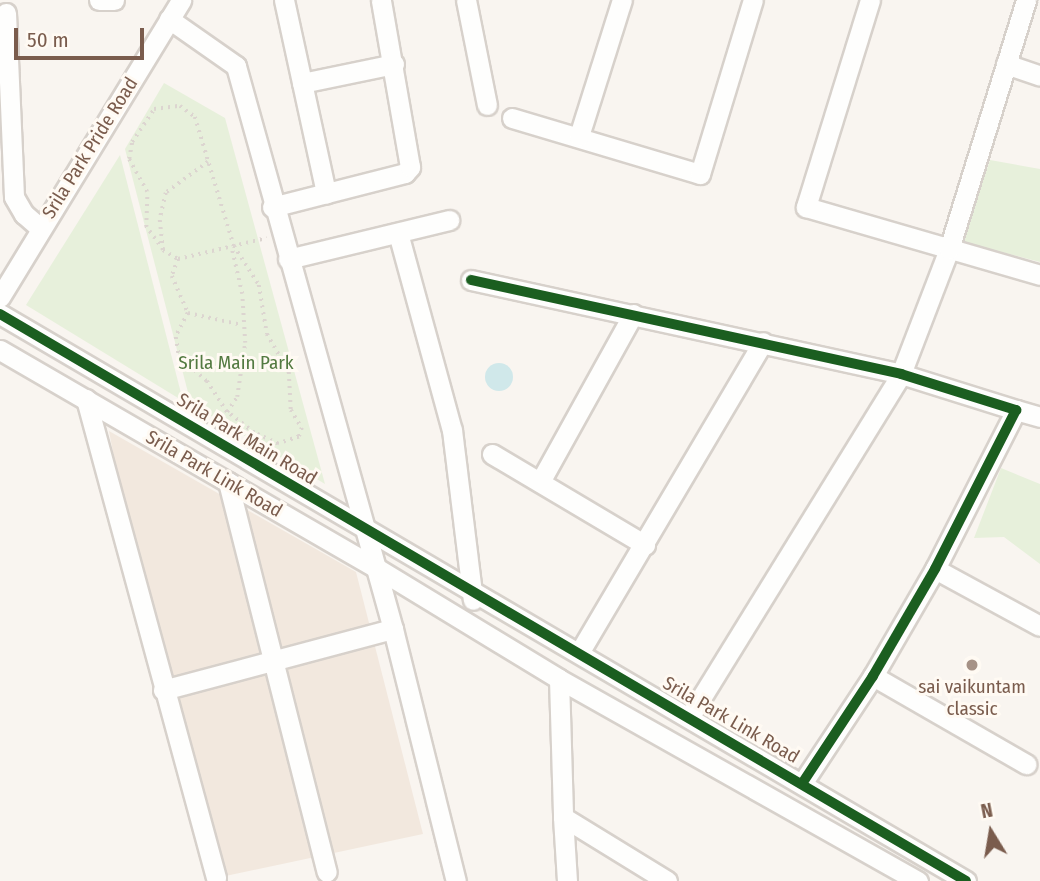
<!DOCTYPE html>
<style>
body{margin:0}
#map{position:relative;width:1040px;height:881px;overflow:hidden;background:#f9f5f0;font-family:"Fira Sans Condensed",sans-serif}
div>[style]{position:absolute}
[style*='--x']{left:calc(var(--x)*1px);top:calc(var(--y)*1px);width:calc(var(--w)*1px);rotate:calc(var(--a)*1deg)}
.residential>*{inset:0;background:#f2e8de}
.green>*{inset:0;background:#e7f0db}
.water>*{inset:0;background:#d0e8ea}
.round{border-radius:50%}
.path>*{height:3.5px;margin-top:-1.75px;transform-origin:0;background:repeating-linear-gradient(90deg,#dcd5d0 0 2px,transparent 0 7px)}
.roads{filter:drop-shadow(2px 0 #d7d1cb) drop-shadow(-2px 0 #d7d1cb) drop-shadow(0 2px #d7d1cb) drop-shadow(0 -2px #d7d1cb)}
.minor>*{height:19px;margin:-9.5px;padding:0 9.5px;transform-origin:9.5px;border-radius:9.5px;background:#fefefd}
.cycleway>*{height:10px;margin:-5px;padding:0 5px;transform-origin:5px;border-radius:5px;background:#1b5e20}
.dots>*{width:19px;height:19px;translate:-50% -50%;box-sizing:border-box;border:4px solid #fffaf3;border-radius:50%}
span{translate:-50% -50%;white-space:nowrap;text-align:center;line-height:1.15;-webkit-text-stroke:6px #fffaf3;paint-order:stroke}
.street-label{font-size:19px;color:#7a5c4d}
.park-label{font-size:19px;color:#537a41}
.poi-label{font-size:19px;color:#7a5c4d}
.north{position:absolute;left:956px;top:797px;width:70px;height:70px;-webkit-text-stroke:5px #fffaf3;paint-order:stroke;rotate:349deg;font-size:19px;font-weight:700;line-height:28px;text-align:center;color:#7a5c4d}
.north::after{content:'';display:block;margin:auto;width:24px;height:32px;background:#7a5c4d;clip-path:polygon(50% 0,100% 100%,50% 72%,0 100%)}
.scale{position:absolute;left:14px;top:28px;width:130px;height:32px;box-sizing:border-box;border:4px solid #7a5c4d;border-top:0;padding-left:9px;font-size:21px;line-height:24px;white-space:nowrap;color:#7a5c4d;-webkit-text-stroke:5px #fffaf3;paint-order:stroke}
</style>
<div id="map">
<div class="residential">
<i style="clip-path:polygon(109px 431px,356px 572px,423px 834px,216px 878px,143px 614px)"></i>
</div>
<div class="green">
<i style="clip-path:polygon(164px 83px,225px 118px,325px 484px,191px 404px,125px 149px)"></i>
<i style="clip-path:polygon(120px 155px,183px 401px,26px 305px)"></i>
<i style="clip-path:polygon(990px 160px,1040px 169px,1040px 262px,962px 242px)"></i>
<i style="clip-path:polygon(1001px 468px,1040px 484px,1040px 564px,1004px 537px,974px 538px)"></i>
</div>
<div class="water">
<i class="round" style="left:485px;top:363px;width:28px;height:28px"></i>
</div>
<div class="path">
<i style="--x:208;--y:162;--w:52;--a:143.6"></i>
<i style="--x:166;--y:193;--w:28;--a:103"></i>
<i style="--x:160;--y:220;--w:30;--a:84"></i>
<i style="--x:163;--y:250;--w:29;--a:-126"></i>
<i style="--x:146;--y:227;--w:35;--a:-88"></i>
<i style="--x:147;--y:192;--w:38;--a:-119"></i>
<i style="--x:129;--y:159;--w:17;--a:-80"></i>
<i style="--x:132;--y:142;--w:40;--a:-56"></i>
<i style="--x:154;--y:109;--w:26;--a:-7"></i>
<i style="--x:180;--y:106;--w:19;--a:36"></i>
<i style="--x:195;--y:117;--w:135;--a:73.2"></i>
<i style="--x:234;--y:246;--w:46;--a:57.3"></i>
<i style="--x:259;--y:285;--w:50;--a:80.7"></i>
<i style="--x:267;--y:334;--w:44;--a:59.9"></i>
<i style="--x:289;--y:372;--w:38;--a:87"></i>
<i style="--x:291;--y:410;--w:21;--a:59"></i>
<i style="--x:302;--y:428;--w:9;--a:108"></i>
<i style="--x:299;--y:437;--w:22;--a:162"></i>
<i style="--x:278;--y:444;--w:26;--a:-155"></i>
<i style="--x:254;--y:433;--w:34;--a:-142"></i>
<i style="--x:227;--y:412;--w:18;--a:-56"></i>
<i style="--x:237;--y:397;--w:55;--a:-81.6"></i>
<i style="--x:245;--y:343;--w:49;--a:-93.5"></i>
<i style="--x:242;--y:294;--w:49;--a:-102.9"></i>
<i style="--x:163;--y:250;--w:17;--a:31"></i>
<i style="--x:178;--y:259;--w:18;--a:109"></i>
<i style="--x:172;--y:276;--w:40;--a:66.6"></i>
<i style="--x:188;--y:313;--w:55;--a:12.5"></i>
<i style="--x:178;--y:259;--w:91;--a:-13.3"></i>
<i style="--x:188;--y:313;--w:27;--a:117"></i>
<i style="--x:176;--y:337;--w:19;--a:81"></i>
<i style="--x:179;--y:356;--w:38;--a:42"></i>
<i style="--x:207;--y:381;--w:37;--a:57"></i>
</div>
<div class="roads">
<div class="minor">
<i style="--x:99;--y:0;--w:15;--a:0"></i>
<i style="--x:284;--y:0;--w:198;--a:77.7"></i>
<i style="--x:466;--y:0;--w:107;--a:78.7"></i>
<i style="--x:870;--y:0;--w:217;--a:107.2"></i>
<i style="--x:806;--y:207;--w:244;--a:16.2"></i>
<i style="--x:6;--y:13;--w:184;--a:87.5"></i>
<i style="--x:14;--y:197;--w:20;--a:60"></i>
<i style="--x:24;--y:214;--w:21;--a:41"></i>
<i style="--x:169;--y:19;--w:82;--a:35"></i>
<i style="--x:236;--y:66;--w:584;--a:74.42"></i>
<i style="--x:393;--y:629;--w:260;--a:76"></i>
<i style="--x:1006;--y:64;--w:36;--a:19"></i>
<i style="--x:302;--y:83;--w:94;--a:-11.7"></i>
<i style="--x:512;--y:118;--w:196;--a:16.6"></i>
<i style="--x:700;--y:174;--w:182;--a:-73.1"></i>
<i style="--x:579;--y:136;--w:143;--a:-72.5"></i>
<i style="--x:272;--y:207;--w:137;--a:-14.3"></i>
<i style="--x:405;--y:173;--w:8;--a:-50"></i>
<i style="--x:410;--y:167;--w:169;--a:-99.9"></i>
<i style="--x:398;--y:233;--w:204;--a:74.7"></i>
<i style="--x:452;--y:430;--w:171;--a:83"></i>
<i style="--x:288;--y:259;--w:166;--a:-13.6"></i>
<i style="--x:471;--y:280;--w:440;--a:12.3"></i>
<i style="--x:901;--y:374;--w:121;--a:17.4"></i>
<i style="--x:1016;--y:410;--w:178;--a:117"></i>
<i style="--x:935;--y:569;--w:124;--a:120.1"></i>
<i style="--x:873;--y:676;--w:127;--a:123.4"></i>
<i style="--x:0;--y:297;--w:348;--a:-58.6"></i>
<i style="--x:0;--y:314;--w:1120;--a:30.41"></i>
<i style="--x:0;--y:350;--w:433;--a:30.1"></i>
<i style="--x:375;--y:567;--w:215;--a:31.3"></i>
<i style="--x:559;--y:679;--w:412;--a:29.4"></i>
<i style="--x:86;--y:399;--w:496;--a:74.8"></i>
<i style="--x:1016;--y:410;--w:25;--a:16"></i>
<i style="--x:492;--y:454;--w:178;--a:30.7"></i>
<i style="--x:228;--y:482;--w:402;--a:75.8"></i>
<i style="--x:540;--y:482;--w:192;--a:-61"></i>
<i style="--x:935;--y:569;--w:119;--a:28.5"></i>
<i style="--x:579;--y:653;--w:361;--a:-59.4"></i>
<i style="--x:873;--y:676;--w:177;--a:29.9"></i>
<i style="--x:559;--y:679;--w:138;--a:88.3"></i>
<i style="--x:163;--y:690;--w:238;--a:-14.9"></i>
<i style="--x:690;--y:716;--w:402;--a:-58.3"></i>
<i style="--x:901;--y:374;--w:134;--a:-69"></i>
<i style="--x:949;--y:249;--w:261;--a:-72.8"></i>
<i style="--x:567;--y:881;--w:64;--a:-93.6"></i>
<i style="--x:563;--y:817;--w:122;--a:31.6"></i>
</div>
</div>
<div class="cycleway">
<i style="--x:471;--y:280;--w:440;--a:12.3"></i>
<i style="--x:901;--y:374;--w:121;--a:17.4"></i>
<i style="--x:1016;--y:410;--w:178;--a:117"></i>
<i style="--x:935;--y:569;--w:124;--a:120.1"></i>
<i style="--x:873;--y:676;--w:127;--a:123.4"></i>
<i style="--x:0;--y:314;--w:1120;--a:30.41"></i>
</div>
<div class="dots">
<i style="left:972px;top:665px;background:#a69286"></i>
</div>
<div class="street-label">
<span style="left:90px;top:148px;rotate:-58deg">Srila Park Pride Road</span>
<span style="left:247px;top:439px;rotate:31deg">Srila Park Main Road</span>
<span style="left:214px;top:474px;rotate:30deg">Srila Park Link Road</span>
<span style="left:731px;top:720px;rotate:30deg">Srila Park Link Road</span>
</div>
<div class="park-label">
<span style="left:236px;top:363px">Srila Main Park</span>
</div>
<div class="poi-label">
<span style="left:972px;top:698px">sai vaikuntam<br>classic</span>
</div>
<div class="north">N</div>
<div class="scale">50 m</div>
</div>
